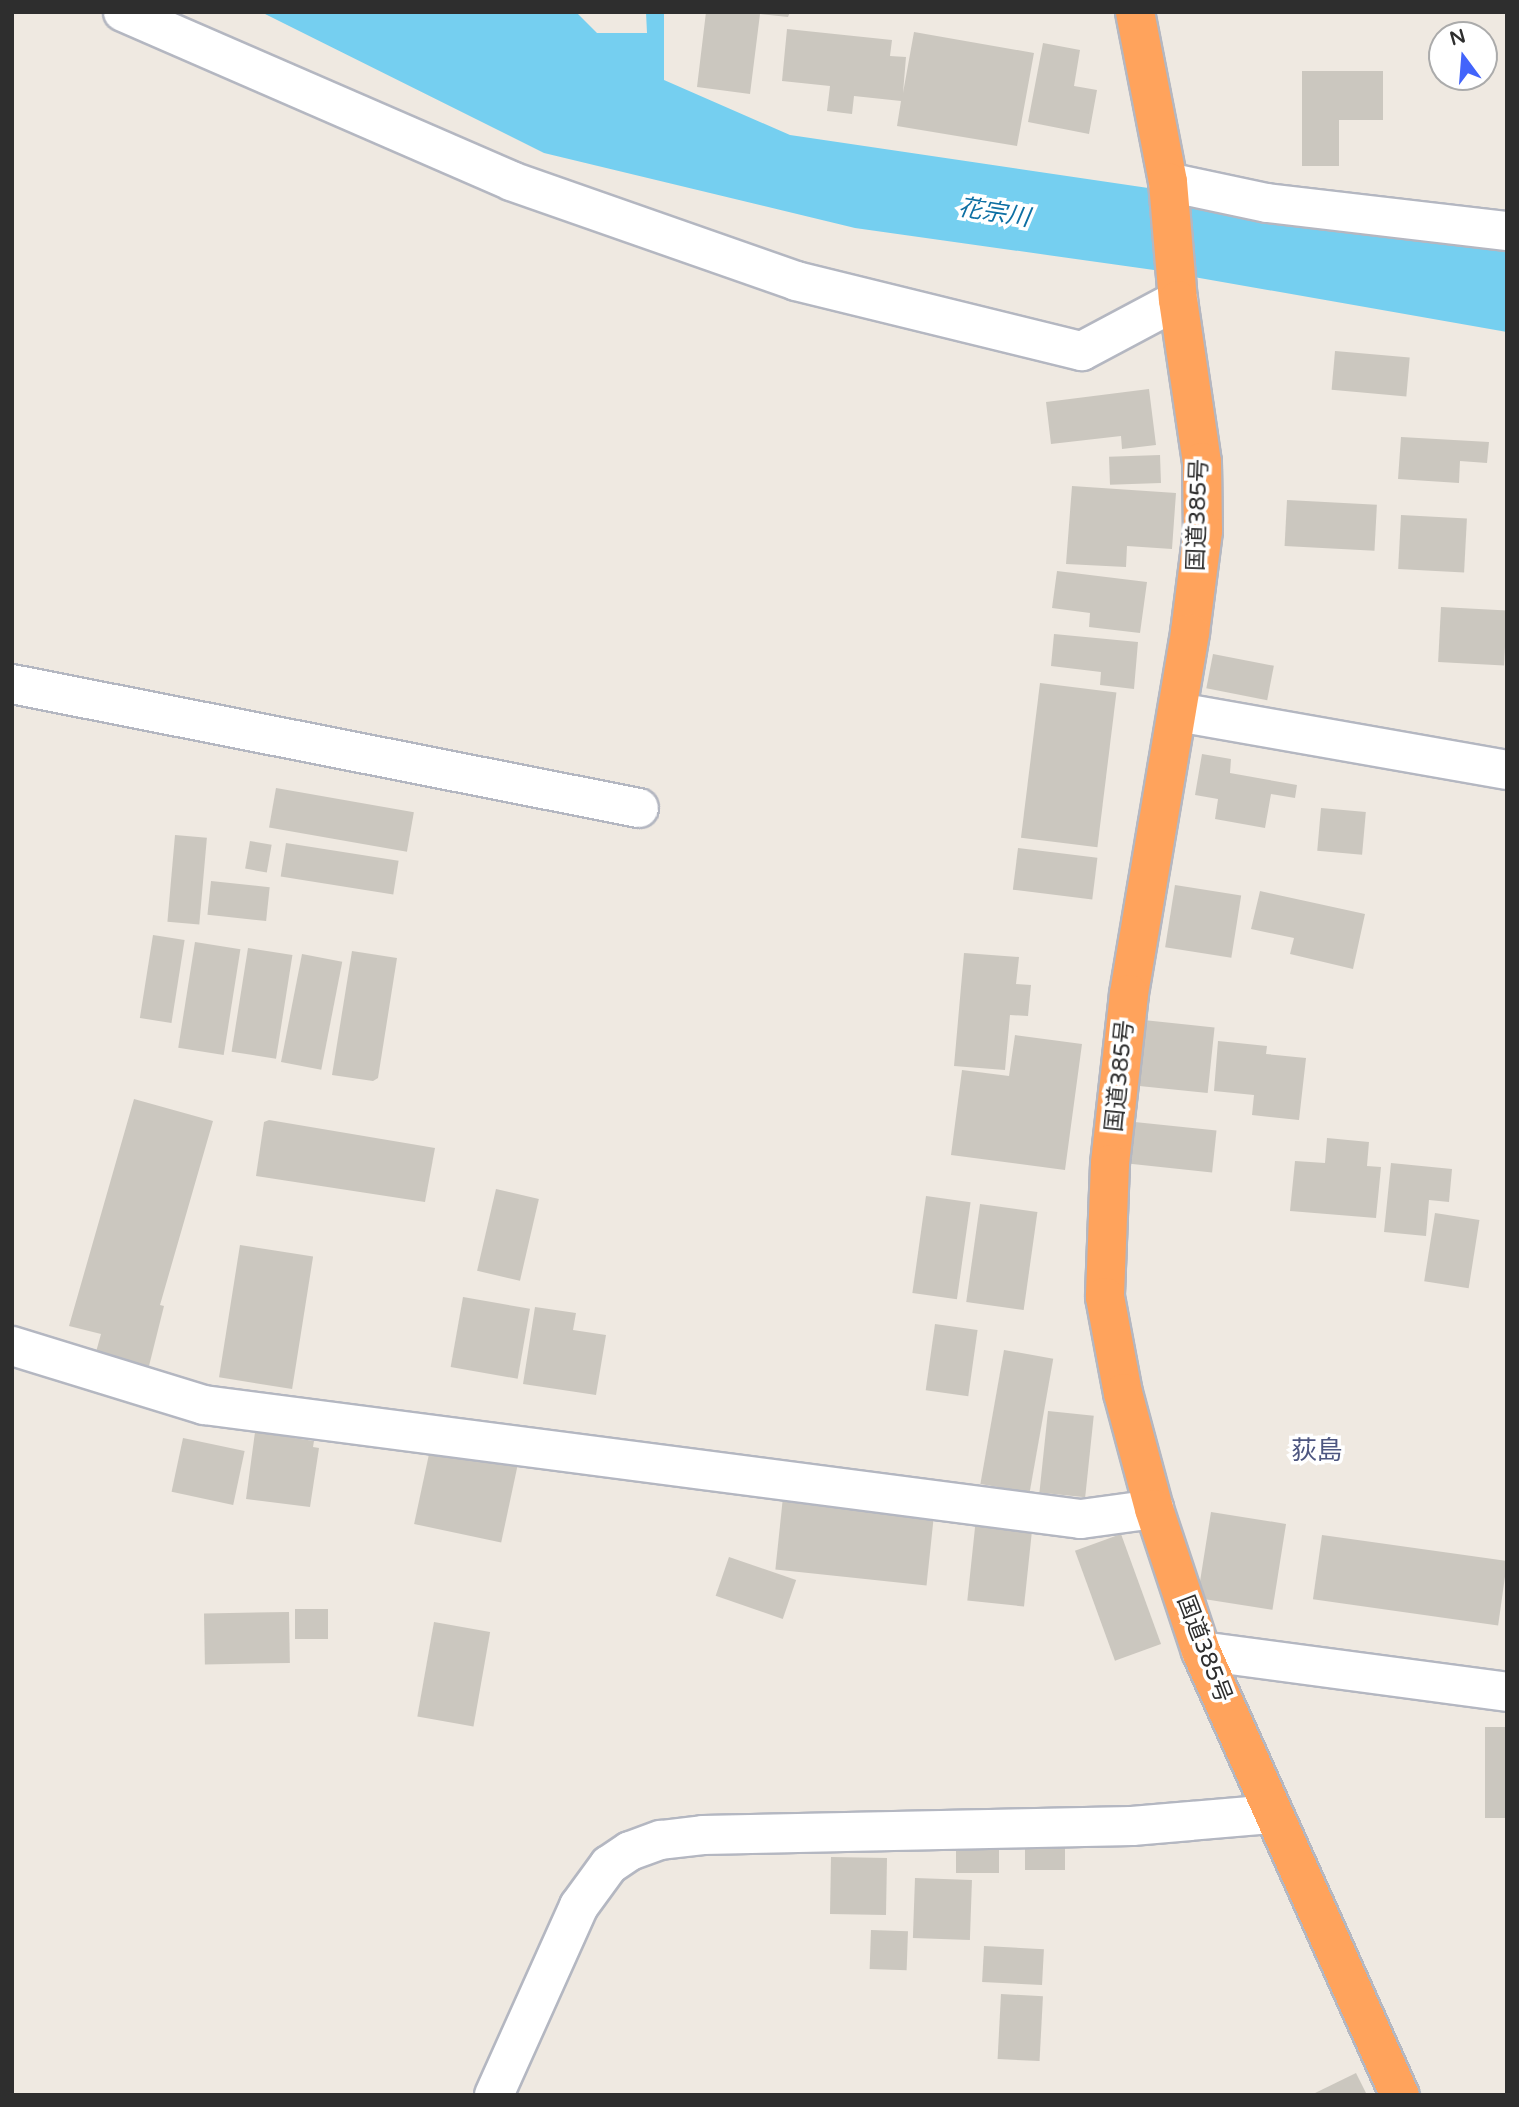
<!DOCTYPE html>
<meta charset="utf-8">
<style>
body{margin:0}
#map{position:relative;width:1519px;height:2107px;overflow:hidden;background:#efe9e1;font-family:"Varela Round","Noto Sans JP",sans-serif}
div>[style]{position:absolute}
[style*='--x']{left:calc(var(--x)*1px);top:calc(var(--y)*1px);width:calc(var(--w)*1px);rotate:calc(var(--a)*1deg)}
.water>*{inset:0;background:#75cff0}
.building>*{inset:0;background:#cbc7bf;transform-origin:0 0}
.roads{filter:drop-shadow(2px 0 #b4b7c1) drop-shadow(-2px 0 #b4b7c1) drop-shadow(0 2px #b4b7c1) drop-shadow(0 -2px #b4b7c1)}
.minor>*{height:38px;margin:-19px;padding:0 19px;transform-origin:19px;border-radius:19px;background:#fff}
.highway>*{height:38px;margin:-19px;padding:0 19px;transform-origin:19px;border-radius:19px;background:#ffa35c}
span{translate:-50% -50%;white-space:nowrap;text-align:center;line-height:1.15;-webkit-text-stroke:7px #fff;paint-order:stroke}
.street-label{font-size:23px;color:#2e2e2e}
.water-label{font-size:24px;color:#0d6fa3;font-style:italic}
.quarter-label{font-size:26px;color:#4d5680}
.frame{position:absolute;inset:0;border:14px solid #2e2e2e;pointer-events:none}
.north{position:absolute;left:1428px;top:21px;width:70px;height:70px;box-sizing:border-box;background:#fff;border:2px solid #ababab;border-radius:50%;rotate:344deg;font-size:19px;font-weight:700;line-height:28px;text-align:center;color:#2e2e2e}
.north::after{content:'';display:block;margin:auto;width:24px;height:32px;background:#4264fb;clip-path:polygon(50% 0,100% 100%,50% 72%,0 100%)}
</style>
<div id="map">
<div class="water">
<i style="clip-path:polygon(261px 12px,576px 12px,597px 33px,647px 33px,646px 12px,664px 12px,664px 80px,790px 135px,1507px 241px,1507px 332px,1154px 270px,855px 228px,544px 153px)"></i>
</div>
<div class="building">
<i style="clip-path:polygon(706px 12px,790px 12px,788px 17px,760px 14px,750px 94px,697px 87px)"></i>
<i style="clip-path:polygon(787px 29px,892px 40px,890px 56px,906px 57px,903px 93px,914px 32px,1034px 53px,1017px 146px,897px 126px,901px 101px,854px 96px,852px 114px,827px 111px,830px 86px,782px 81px)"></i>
<i style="clip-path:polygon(1043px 43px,1080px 50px,1074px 86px,1097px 90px,1089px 134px,1028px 122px)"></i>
<i style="clip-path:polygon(1302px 71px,1383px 71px,1383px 120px,1339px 120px,1339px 166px,1302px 166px)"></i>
<i style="left:1335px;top:351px;width:75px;height:39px;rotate:5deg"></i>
<i style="clip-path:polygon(1149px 389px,1156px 445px,1122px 449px,1121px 436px,1051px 444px,1046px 402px)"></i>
<i style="clip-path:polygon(1401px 437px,1489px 442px,1487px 463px,1460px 461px,1459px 483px,1398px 479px)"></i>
<i style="left:1160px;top:455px;width:28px;height:51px;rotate:88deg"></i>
<i style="clip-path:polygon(1072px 486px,1176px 493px,1172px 549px,1127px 546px,1126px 567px,1066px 564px)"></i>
<i style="left:1287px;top:500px;width:90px;height:46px;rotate:3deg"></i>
<i style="left:1401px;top:515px;width:66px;height:54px;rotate:3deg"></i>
<i style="clip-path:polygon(1057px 571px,1147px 582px,1140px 633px,1089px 627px,1090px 613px,1052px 608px)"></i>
<i style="left:1441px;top:607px;width:66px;height:55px;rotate:3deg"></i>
<i style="clip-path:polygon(1054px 634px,1138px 642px,1134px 689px,1100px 685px,1101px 672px,1051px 666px)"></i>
<i style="left:1213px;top:654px;width:62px;height:35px;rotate:11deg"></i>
<i style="left:1040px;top:683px;width:77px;height:156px;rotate:7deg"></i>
<i style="clip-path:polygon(1202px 754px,1231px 759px,1230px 773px,1297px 785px,1295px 798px,1271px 794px,1265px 828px,1215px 819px,1218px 799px,1195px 795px)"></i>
<i style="left:276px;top:788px;width:140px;height:40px;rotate:10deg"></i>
<i style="left:1321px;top:808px;width:45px;height:43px;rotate:5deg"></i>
<i style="left:175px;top:835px;width:32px;height:87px;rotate:5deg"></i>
<i style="left:250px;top:841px;width:22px;height:28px;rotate:10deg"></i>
<i style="left:286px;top:843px;width:114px;height:34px;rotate:9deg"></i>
<i style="left:1018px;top:848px;width:80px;height:42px;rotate:7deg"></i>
<i style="left:211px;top:881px;width:59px;height:34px;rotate:6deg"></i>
<i style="left:1175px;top:885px;width:67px;height:63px;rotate:9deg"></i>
<i style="clip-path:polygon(1260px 891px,1365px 914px,1353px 969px,1290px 954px,1294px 938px,1251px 929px)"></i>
<i style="left:153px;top:935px;width:32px;height:84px;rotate:9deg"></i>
<i style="left:195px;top:942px;width:46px;height:107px;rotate:9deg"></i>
<i style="left:248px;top:948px;width:45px;height:105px;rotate:9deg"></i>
<i style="clip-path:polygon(352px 951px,397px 958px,378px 1078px,373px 1081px,332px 1075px)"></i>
<i style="clip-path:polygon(964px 953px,1019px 957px,1016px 984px,1031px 985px,1028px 1016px,1010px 1015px,1005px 1070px,954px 1066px)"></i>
<i style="left:302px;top:954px;width:41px;height:110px;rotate:11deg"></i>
<i style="left:1134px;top:1019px;width:81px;height:66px;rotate:6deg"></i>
<i style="clip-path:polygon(1015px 1035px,1082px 1044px,1065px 1170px,951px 1155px,962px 1070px,1009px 1076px)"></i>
<i style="clip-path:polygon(1218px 1041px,1267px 1046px,1266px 1054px,1306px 1058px,1299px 1120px,1252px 1115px,1254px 1095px,1214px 1091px)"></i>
<i style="clip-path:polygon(134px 1099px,213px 1121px,160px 1305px,164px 1306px,149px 1366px,96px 1352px,101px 1334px,69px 1326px)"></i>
<i style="clip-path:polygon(269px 1120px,435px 1148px,425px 1202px,256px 1176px,264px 1122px)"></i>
<i style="left:1125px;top:1121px;width:92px;height:42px;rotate:6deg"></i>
<i style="clip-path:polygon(1327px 1138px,1369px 1142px,1367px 1166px,1381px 1167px,1376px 1218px,1290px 1211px,1295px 1161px,1325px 1163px)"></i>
<i style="clip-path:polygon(1391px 1163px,1452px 1169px,1449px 1202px,1429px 1200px,1426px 1236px,1384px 1232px)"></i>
<i style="left:496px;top:1189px;width:44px;height:84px;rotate:13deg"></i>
<i style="left:926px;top:1196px;width:45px;height:98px;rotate:8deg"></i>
<i style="left:980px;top:1204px;width:58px;height:99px;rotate:8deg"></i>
<i style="left:1435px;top:1213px;width:45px;height:69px;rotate:9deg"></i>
<i style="left:240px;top:1245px;width:74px;height:134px;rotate:9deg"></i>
<i style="left:463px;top:1297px;width:68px;height:71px;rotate:10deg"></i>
<i style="clip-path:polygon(535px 1307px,576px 1313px,573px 1330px,606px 1335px,596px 1395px,523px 1384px)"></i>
<i style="left:935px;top:1324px;width:43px;height:67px;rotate:8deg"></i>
<i style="left:1004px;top:1350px;width:50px;height:136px;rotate:10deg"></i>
<i style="left:1048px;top:1411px;width:46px;height:82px;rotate:6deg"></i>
<i style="clip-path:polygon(255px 1432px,314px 1441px,313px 1447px,319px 1448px,310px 1507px,246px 1499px)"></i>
<i style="left:183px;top:1438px;width:63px;height:55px;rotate:12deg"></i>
<i style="left:432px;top:1440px;width:89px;height:86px;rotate:12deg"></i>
<i style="left:783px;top:1497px;width:152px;height:73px;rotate:6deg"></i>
<i style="left:1211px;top:1512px;width:76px;height:87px;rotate:9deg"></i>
<i style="left:976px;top:1518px;width:57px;height:83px;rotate:6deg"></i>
<i style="left:1121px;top:1534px;width:117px;height:49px;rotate:70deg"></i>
<i style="left:1322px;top:1535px;width:187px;height:65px;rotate:8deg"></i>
<i style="left:729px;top:1557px;width:71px;height:41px;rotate:19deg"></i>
<i style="left:295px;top:1609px;width:33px;height:30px"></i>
<i style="left:289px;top:1612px;width:51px;height:85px;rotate:89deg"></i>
<i style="left:434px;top:1622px;width:57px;height:96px;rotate:10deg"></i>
<i style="left:1485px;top:1727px;width:22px;height:91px"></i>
<i style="left:1025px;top:1836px;width:40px;height:34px"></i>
<i style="left:999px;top:1842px;width:31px;height:43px;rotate:90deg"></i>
<i style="left:831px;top:1857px;width:56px;height:57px;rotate:1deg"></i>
<i style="left:915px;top:1878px;width:57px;height:60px;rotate:2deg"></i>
<i style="left:871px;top:1930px;width:37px;height:39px;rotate:2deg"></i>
<i style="left:984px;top:1946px;width:60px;height:36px;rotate:3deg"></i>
<i style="left:1001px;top:1994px;width:42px;height:65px;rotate:3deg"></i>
<i style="clip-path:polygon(1356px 2073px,1367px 2095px,1311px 2095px)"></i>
</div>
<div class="roads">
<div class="minor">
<i style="--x:123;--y:12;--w:423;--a:23.5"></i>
<i style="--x:511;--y:181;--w:302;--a:19.3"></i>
<i style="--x:796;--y:281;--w:294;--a:13.8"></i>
<i style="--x:1082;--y:351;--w:109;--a:-28"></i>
<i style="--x:1168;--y:182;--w:101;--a:12"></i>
<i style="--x:1267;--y:203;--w:242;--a:6.7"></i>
<i style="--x:12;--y:684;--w:639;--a:11.19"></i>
<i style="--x:1178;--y:712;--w:334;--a:10"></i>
<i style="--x:12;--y:1346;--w:201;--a:17.1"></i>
<i style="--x:204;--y:1405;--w:884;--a:7.41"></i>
<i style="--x:1081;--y:1519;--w:74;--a:-7.8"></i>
<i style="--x:1201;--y:1651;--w:309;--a:7.6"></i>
<i style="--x:494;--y:2095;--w:207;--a:-65.8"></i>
<i style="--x:579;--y:1906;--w:51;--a:-53.8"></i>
<i style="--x:609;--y:1865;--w:25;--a:-34"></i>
<i style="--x:630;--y:1851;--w:33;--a:-20"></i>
<i style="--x:661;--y:1840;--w:42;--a:-6.8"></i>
<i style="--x:703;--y:1835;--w:429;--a:-1.2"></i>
<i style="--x:1132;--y:1826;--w:142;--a:-4.9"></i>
</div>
<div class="highway">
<i style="--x:1135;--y:12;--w:173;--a:79"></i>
<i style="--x:1168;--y:182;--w:118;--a:85.2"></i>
<i style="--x:1178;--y:300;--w:164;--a:81.6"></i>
<i style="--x:1202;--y:462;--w:69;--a:89.2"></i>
<i style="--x:1203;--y:531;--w:103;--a:97.3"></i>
<i style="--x:1190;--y:633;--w:366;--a:99.6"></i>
<i style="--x:1129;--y:994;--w:171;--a:96.4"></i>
<i style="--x:1110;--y:1164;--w:133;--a:92.2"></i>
<i style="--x:1105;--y:1297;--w:98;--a:79.4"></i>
<i style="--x:1123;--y:1393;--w:120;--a:75"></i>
<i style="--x:1154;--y:1509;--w:150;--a:71.7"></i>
<i style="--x:1201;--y:1651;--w:487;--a:65.9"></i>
</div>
</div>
<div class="street-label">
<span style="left:1198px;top:515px;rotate:-88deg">国道385号</span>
<span style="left:1120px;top:1076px;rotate:-84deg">国道385号</span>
<span style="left:1204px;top:1649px;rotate:69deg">国道385号</span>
</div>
<div class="water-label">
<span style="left:994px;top:213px;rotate:9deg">花宗川</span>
</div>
<div class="quarter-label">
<span style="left:1317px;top:1451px">荻島</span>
</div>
<div class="frame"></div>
<div class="north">N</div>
</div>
